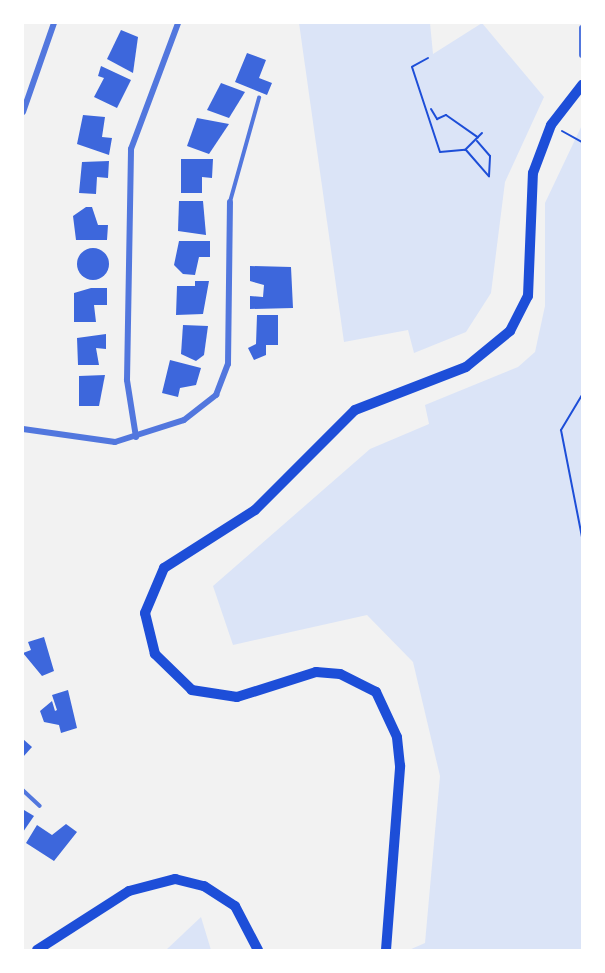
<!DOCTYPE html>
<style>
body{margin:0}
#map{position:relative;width:605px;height:973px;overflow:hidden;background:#f2f2f2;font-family:Lato,sans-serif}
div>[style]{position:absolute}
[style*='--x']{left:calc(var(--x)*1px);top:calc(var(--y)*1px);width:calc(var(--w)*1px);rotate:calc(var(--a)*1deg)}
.green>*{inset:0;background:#dbe4f7}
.building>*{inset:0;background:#3d67dc}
.round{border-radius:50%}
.path>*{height:2px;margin:-1px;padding:0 1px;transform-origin:1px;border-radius:1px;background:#1d4ed8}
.service>*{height:3.5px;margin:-1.75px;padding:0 1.75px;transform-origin:1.75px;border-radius:1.75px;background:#5277de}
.minor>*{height:6px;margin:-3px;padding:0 3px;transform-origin:3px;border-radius:3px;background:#5277de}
.primary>*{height:10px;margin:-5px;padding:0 5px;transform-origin:5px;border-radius:5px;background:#1d4ed8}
span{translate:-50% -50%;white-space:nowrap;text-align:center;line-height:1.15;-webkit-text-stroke:6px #fff;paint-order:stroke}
.frame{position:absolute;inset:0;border:24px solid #fff;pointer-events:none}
</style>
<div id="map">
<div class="green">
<i style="clip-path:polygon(299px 23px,430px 23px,433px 54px,482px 23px,544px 97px,505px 182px,491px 293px,466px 332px,414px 353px,408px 330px,344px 342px)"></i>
<i style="clip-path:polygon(582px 125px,582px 950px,409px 950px,425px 943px,440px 776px,413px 662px,367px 615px,233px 645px,213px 586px,370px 449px,429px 424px,425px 405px,518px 367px,535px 352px,545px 306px,545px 203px)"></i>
<i style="clip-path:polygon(201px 917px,211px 950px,166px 950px)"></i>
</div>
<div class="building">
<i style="clip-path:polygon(121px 30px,138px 37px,133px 73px,107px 59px)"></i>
<i style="clip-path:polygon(247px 53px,266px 60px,259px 78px,272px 83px,267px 95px,235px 82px)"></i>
<i style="clip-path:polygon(101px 66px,131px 80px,117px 108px,94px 97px,104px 78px,98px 76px)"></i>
<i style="clip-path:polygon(221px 83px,245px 92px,229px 118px,207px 110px)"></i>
<i style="clip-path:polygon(83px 115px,105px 117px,102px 137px,112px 138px,109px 155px,77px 144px)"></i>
<i style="clip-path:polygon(197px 118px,229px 124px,209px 154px,187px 146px)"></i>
<i style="clip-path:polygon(181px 159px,213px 159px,212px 178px,202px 177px,202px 193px,181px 193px)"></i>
<i style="clip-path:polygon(109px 161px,108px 178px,97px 177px,96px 194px,79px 193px,82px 162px)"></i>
<i style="clip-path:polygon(179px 201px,203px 201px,206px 235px,178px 231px)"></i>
<i style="clip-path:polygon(86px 207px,92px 207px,98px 225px,108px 225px,107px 240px,76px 240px,73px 216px)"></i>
<i style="clip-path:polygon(179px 241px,210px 241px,210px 257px,199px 257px,195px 275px,183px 274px,174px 265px)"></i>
<i class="round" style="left:77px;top:248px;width:32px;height:32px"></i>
<i style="clip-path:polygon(250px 266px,291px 267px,293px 308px,250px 309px,250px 296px,263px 297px,264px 285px,250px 281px)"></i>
<i style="clip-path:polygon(195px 281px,209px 281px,203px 314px,176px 315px,177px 286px,195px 286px)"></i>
<i style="clip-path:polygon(91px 288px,107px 288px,107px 305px,94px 305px,96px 322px,74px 322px,74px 293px)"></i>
<i style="clip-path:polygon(257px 315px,278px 315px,278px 345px,266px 345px,266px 355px,254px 360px,248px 348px,256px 344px)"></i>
<i style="clip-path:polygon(183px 325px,208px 326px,204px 355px,196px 361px,181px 354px)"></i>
<i style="clip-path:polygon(106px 334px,106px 349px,96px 348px,99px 365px,78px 365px,77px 338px)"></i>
<i style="clip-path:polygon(170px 360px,201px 368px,196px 385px,180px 388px,178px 397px,162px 393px)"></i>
<i style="clip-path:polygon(105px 375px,99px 406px,79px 406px,79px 376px)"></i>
<i style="clip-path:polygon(44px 637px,54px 671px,42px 676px,23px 653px,31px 650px,28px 642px)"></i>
<i style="clip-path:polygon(68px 690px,77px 728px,61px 733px,59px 725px,44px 722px,40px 711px,52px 701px,55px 711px,57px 710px,52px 695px)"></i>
<i style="clip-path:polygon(23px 739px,32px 747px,23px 757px)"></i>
<i style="clip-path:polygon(24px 810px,34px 816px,23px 832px,23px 811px)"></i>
<i style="clip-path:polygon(66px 824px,77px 832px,54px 861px,26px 843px,37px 825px,52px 835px)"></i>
</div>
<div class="path">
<i style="--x:428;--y:58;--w:18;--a:151"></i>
<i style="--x:412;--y:67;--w:89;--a:71.8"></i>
<i style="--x:440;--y:152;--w:25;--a:-5"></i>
<i style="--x:465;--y:150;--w:24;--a:-45"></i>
<i style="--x:431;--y:109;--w:12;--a:59"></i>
<i style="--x:437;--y:119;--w:10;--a:-24"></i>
<i style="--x:446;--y:115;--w:39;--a:35"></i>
<i style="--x:562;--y:131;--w:23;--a:29"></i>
<i style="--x:466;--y:150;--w:35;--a:49"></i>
<i style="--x:489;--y:176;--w:20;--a:-87"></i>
<i style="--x:490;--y:156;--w:20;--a:-131"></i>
<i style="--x:582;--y:395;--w:41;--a:121"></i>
<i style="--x:561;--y:430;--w:109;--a:78.9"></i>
</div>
<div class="service">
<i style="--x:230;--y:202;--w:108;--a:-74.4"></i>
<i style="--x:23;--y:790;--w:23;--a:43"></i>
</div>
<div class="minor">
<i style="--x:582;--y:28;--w:27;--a:90"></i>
<i style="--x:23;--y:112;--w:94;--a:-70.8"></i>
<i style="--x:23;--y:429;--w:93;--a:8"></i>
<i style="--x:115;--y:442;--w:72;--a:-17.7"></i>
<i style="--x:184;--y:420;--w:41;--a:-38"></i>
<i style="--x:216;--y:395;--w:33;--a:-69"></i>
<i style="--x:228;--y:364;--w:162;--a:-89.3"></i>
<i style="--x:136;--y:437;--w:58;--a:-99"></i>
<i style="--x:127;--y:380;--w:231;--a:-89"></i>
<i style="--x:131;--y:149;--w:134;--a:-69.5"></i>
</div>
<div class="primary">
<i style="--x:37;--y:950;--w:109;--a:-32.7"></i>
<i style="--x:129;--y:891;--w:48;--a:-14.6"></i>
<i style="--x:175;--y:879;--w:30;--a:14"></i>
<i style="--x:204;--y:886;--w:37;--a:33"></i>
<i style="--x:235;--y:906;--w:50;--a:62.4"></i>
<i style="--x:386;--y:950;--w:185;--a:-85.6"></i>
<i style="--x:400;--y:766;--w:29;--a:-96"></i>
<i style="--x:397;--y:737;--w:50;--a:-115"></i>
<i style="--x:376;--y:692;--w:40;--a:-153.4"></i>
<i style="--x:340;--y:674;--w:24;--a:-175"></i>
<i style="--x:316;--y:672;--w:83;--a:162.4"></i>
<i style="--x:237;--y:697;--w:46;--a:-171.2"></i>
<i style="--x:192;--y:690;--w:52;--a:-135.8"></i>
<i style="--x:155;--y:654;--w:42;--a:-103.7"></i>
<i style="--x:145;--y:613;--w:49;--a:-67.1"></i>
<i style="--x:164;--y:568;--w:108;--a:-32.5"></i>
<i style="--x:255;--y:510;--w:141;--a:-45"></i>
<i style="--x:355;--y:410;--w:119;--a:-21.2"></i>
<i style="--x:466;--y:367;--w:57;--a:-39.3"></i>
<i style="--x:510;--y:331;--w:39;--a:-63"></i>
<i style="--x:528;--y:296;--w:123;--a:-87.7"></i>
<i style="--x:533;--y:173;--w:51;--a:-69.4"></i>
<i style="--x:551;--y:125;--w:51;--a:-52.2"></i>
</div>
<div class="frame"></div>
</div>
